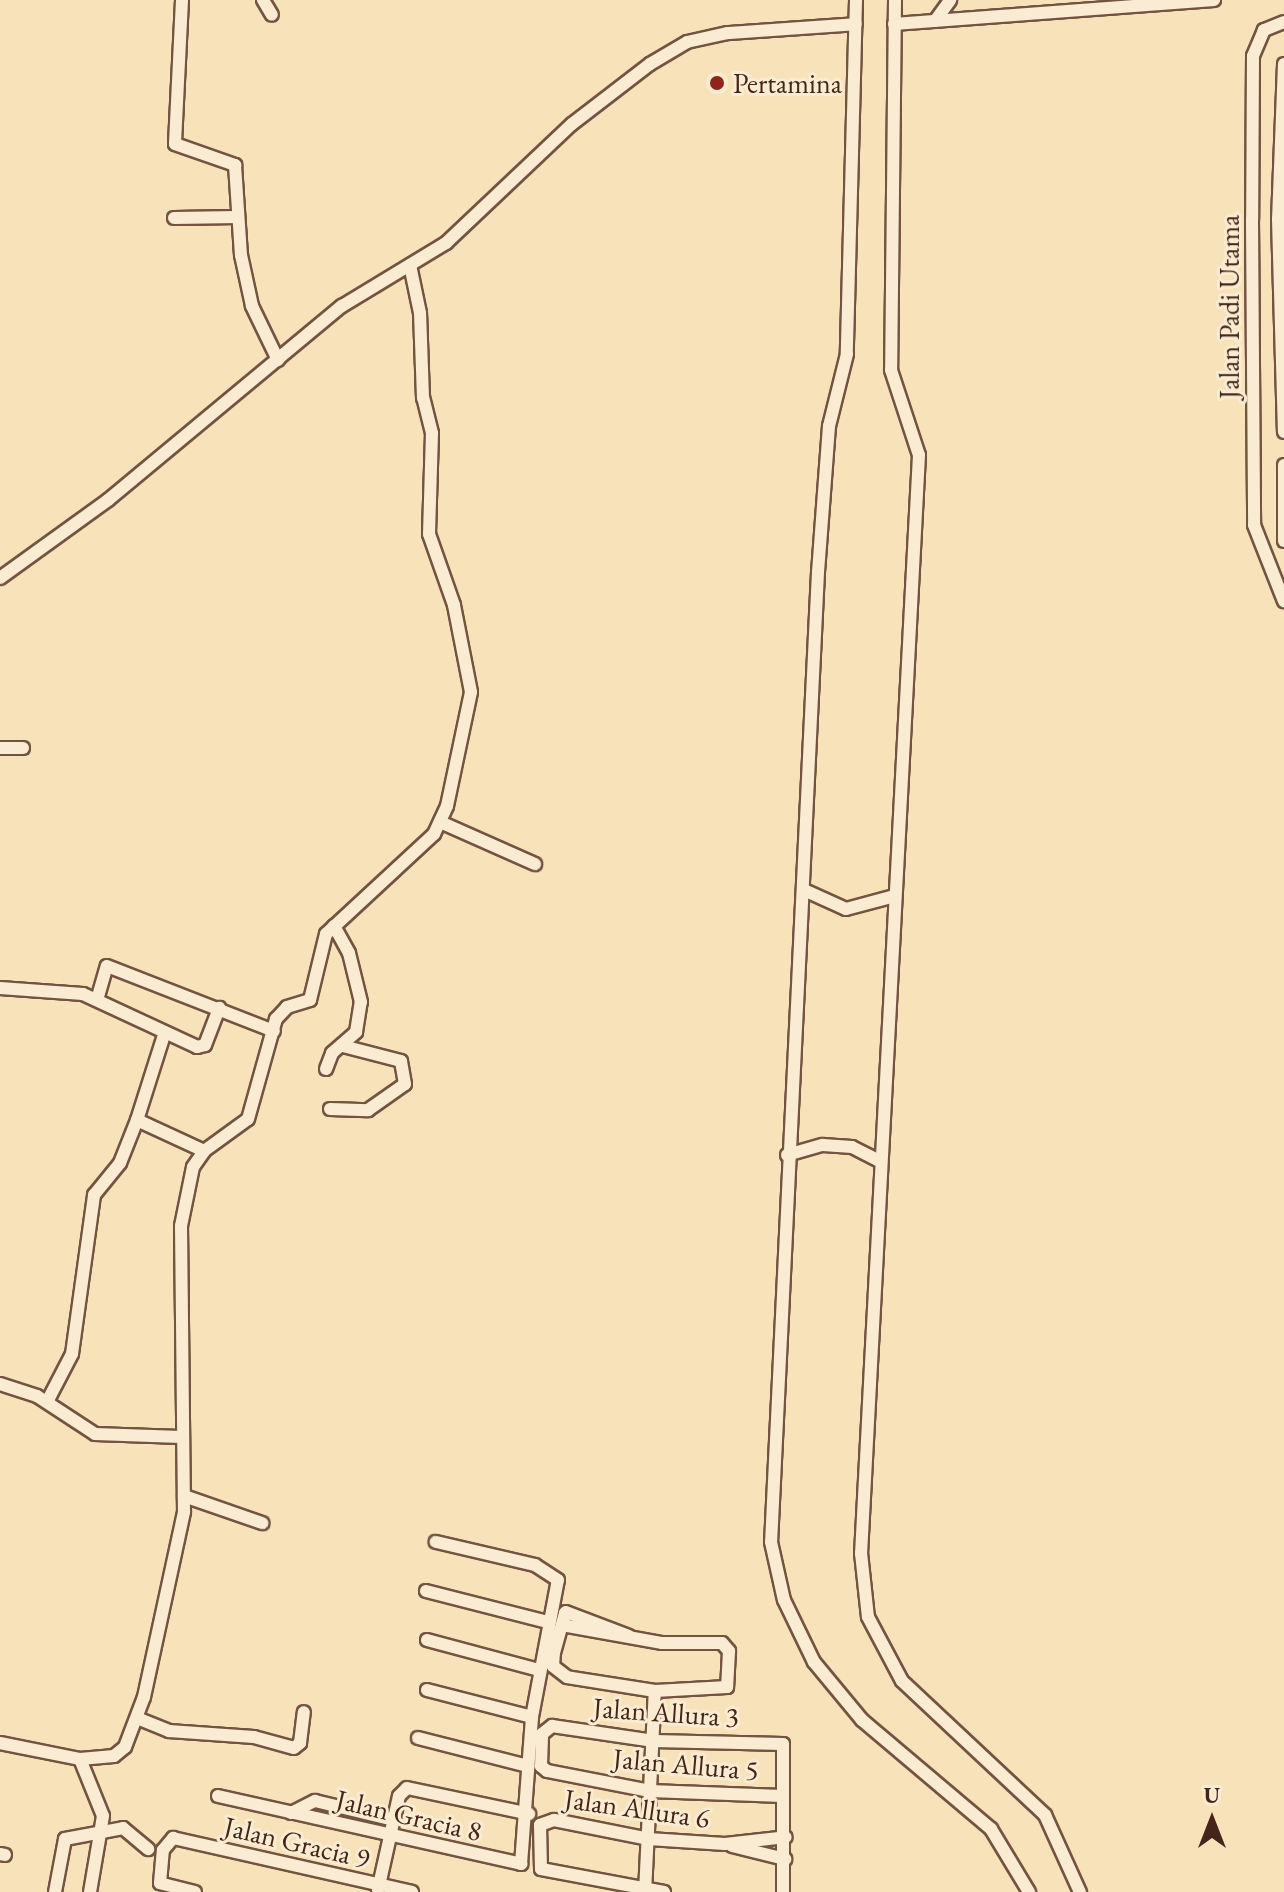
<!DOCTYPE html>
<style>
body{margin:0}
#map{position:relative;width:1284px;height:1892px;overflow:hidden;background:#f7e2b9;font-family:"EB Garamond",serif}
div>[style]{position:absolute}
[style*='--x']{left:calc(var(--x)*1px);top:calc(var(--y)*1px);width:calc(var(--w)*1px);rotate:calc(var(--a)*1deg)}
.roads{filter:drop-shadow(2px 0 #725441) drop-shadow(-2px 0 #725441) drop-shadow(0 2px #725441) drop-shadow(0 -2px #725441)}
.minor>*{height:12px;margin:-6px;padding:0 6px;transform-origin:6px;border-radius:6px;background:#faecd2}
.dots>*{width:22px;height:22px;translate:-50% -50%;box-sizing:border-box;border:4px solid #faecd2;border-radius:50%}
span{translate:-50% -50%;white-space:nowrap;text-align:center;line-height:1.15;-webkit-text-stroke:6px #faecd2;paint-order:stroke}
.poi-label{font-size:28px;color:#452519}
.left{translate:0 -50%;text-align:left}
.street-label{font-size:28px;color:#452519}
.north{position:absolute;left:1172px;top:1780px;width:80px;height:80px;-webkit-text-stroke:6px #faecd2;paint-order:stroke;rotate:0deg;font-size:22px;font-weight:700;line-height:32px;text-align:center;color:#452519}
.north::after{content:'';display:block;margin:auto;width:28px;height:36px;background:#452519;clip-path:polygon(50% 0,100% 100%,50% 72%,0 100%)}
</style>
<div id="map">
<div class="roads">
<div class="minor">
<i style="--x:182;--y:0;--w:144;--a:92.8"></i>
<i style="--x:175;--y:144;--w:64;--a:19.3"></i>
<i style="--x:235;--y:165;--w:90;--a:86.2"></i>
<i style="--x:241;--y:255;--w:52;--a:77.8"></i>
<i style="--x:252;--y:306;--w:60;--a:64.3"></i>
<i style="--x:263;--y:0;--w:17;--a:59"></i>
<i style="--x:856;--y:0;--w:354;--a:91.5"></i>
<i style="--x:847;--y:354;--w:74;--a:104"></i>
<i style="--x:829;--y:426;--w:146;--a:94.3"></i>
<i style="--x:818;--y:572;--w:971;--a:92.77"></i>
<i style="--x:771;--y:1542;--w:59;--a:77.4"></i>
<i style="--x:784;--y:1600;--w:69;--a:64.2"></i>
<i style="--x:814;--y:1662;--w:75;--a:50.4"></i>
<i style="--x:862;--y:1720;--w:169;--a:40.2"></i>
<i style="--x:991;--y:1829;--w:74;--a:58.9"></i>
<i style="--x:895;--y:0;--w:370;--a:90.6"></i>
<i style="--x:891;--y:370;--w:89;--a:71.8"></i>
<i style="--x:919;--y:455;--w:1100;--a:93.02"></i>
<i style="--x:861;--y:1553;--w:64;--a:83.8"></i>
<i style="--x:868;--y:1617;--w:72;--a:62"></i>
<i style="--x:902;--y:1681;--w:196;--a:43.1"></i>
<i style="--x:1045;--y:1815;--w:85;--a:65.6"></i>
<i style="--x:935;--y:21;--w:26;--a:-54"></i>
<i style="--x:1284;--y:22;--w:22;--a:158"></i>
<i style="--x:1264;--y:30;--w:28;--a:113"></i>
<i style="--x:1253;--y:56;--w:164;--a:90.3"></i>
<i style="--x:1252;--y:220;--w:305;--a:89.6"></i>
<i style="--x:1254;--y:525;--w:82;--a:68.5"></i>
<i style="--x:894;--y:24;--w:321;--a:-4.3"></i>
<i style="--x:1284;--y:64;--w:155;--a:92.2"></i>
<i style="--x:1278;--y:219;--w:213;--a:88.4"></i>
<i style="--x:174;--y:218;--w:64;--a:-0.9"></i>
<i style="--x:1284;--y:465;--w:76;--a:90"></i>
<i style="--x:0;--y:578;--w:133;--a:-35.8"></i>
<i style="--x:108;--y:500;--w:304;--a:-39.7"></i>
<i style="--x:342;--y:306;--w:122;--a:-31.2"></i>
<i style="--x:446;--y:243;--w:173;--a:-43.4"></i>
<i style="--x:572;--y:124;--w:98;--a:-37.6"></i>
<i style="--x:650;--y:64;--w:43;--a:-30.7"></i>
<i style="--x:687;--y:42;--w:42;--a:-12.4"></i>
<i style="--x:728;--y:33;--w:128;--a:-4"></i>
<i style="--x:0;--y:748;--w:23;--a:0"></i>
<i style="--x:440;--y:822;--w:104;--a:23.9"></i>
<i style="--x:804;--y:890;--w:46;--a:24.3"></i>
<i style="--x:846;--y:909;--w:47;--a:-14.9"></i>
<i style="--x:0;--y:988;--w:83;--a:4.1"></i>
<i style="--x:83;--y:994;--w:126;--a:24.9"></i>
<i style="--x:197;--y:1047;--w:8;--a:-14"></i>
<i style="--x:205;--y:1045;--w:40;--a:-69"></i>
<i style="--x:97;--y:1000;--w:35;--a:-74"></i>
<i style="--x:107;--y:966;--w:179;--a:21.3"></i>
<i style="--x:164;--y:1035;--w:89;--a:107.6"></i>
<i style="--x:137;--y:1120;--w:74;--a:24.8"></i>
<i style="--x:326;--y:1069;--w:17;--a:-69"></i>
<i style="--x:332;--y:1053;--w:32;--a:-41"></i>
<i style="--x:356;--y:1032;--w:30;--a:-81"></i>
<i style="--x:361;--y:1002;--w:50;--a:-103.8"></i>
<i style="--x:349;--y:953;--w:31;--a:-119"></i>
<i style="--x:330;--y:1109;--w:38;--a:2"></i>
<i style="--x:368;--y:1110;--w:45;--a:-35.1"></i>
<i style="--x:405;--y:1084;--w:23;--a:-100"></i>
<i style="--x:401;--y:1061;--w:60;--a:-165.5"></i>
<i style="--x:787;--y:1155;--w:37;--a:-16"></i>
<i style="--x:823;--y:1145;--w:29;--a:4"></i>
<i style="--x:852;--y:1147;--w:29;--a:27"></i>
<i style="--x:0;--y:1384;--w:39;--a:18"></i>
<i style="--x:37;--y:1396;--w:69;--a:33.2"></i>
<i style="--x:95;--y:1434;--w:86;--a:2"></i>
<i style="--x:47;--y:1402;--w:54;--a:-62.5"></i>
<i style="--x:72;--y:1354;--w:161;--a:-82.1"></i>
<i style="--x:94;--y:1195;--w:41;--a:-50.9"></i>
<i style="--x:120;--y:1163;--w:46;--a:-68.4"></i>
<i style="--x:184;--y:1496;--w:83;--a:19.1"></i>
<i style="--x:426;--y:1591;--w:126;--a:14.3"></i>
<i style="--x:562;--y:1625;--w:102;--a:10.2"></i>
<i style="--x:662;--y:1643;--w:60;--a:0"></i>
<i style="--x:722;--y:1643;--w:11;--a:49"></i>
<i style="--x:729;--y:1651;--w:36;--a:93"></i>
<i style="--x:727;--y:1687;--w:72;--a:176.8"></i>
<i style="--x:655;--y:1691;--w:89;--a:-171"></i>
<i style="--x:567;--y:1677;--w:18;--a:-142"></i>
<i style="--x:553;--y:1666;--w:13;--a:-86"></i>
<i style="--x:554;--y:1653;--w:41;--a:-74.6"></i>
<i style="--x:565;--y:1613;--w:1;--a:-45"></i>
<i style="--x:566;--y:1612;--w:67;--a:20.9"></i>
<i style="--x:427;--y:1640;--w:116;--a:15"></i>
<i style="--x:427;--y:1690;--w:108;--a:14.4"></i>
<i style="--x:137;--y:1718;--w:35;--a:22"></i>
<i style="--x:169;--y:1731;--w:85;--a:4"></i>
<i style="--x:254;--y:1737;--w:41;--a:15.4"></i>
<i style="--x:294;--y:1748;--w:8;--a:-40"></i>
<i style="--x:300;--y:1743;--w:31;--a:-83"></i>
<i style="--x:418;--y:1738;--w:114;--a:14.3"></i>
<i style="--x:0;--y:1743;--w:82;--a:11.3"></i>
<i style="--x:80;--y:1759;--w:34;--a:-5"></i>
<i style="--x:114;--y:1756;--w:14;--a:-39"></i>
<i style="--x:125;--y:1747;--w:53;--a:-69.2"></i>
<i style="--x:144;--y:1697;--w:189;--a:-77.8"></i>
<i style="--x:184;--y:1512;--w:286;--a:-90.6"></i>
<i style="--x:181;--y:1226;--w:60;--a:-78.5"></i>
<i style="--x:193;--y:1167;--w:19;--a:-55"></i>
<i style="--x:204;--y:1151;--w:54;--a:-36"></i>
<i style="--x:248;--y:1119;--w:104;--a:-74.4"></i>
<i style="--x:276;--y:1019;--w:16;--a:-47"></i>
<i style="--x:287;--y:1007;--w:24;--a:-17"></i>
<i style="--x:310;--y:1000;--w:68;--a:-76.4"></i>
<i style="--x:326;--y:934;--w:147;--a:-42.8"></i>
<i style="--x:434;--y:834;--w:31;--a:-65"></i>
<i style="--x:447;--y:806;--w:116;--a:-78.1"></i>
<i style="--x:471;--y:692;--w:89;--a:-101.1"></i>
<i style="--x:454;--y:605;--w:75;--a:-109.4"></i>
<i style="--x:429;--y:534;--w:101;--a:-88.3"></i>
<i style="--x:432;--y:433;--w:36;--a:-104"></i>
<i style="--x:423;--y:398;--w:85;--a:-92"></i>
<i style="--x:420;--y:313;--w:49;--a:-101.8"></i>
<i style="--x:80;--y:1759;--w:61;--a:68"></i>
<i style="--x:103;--y:1816;--w:77;--a:99.7"></i>
<i style="--x:218;--y:1796;--w:311;--a:12.6"></i>
<i style="--x:521;--y:1864;--w:147;--a:-85.7"></i>
<i style="--x:532;--y:1717;--w:139;--a:-79.3"></i>
<i style="--x:558;--y:1580;--w:27;--a:-147"></i>
<i style="--x:535;--y:1565;--w:102;--a:-166.9"></i>
<i style="--x:782;--y:1796;--w:132;--a:-177.8"></i>
<i style="--x:650;--y:1791;--w:105;--a:-169"></i>
<i style="--x:547;--y:1771;--w:8;--a:-140"></i>
<i style="--x:541;--y:1766;--w:32;--a:-88"></i>
<i style="--x:542;--y:1734;--w:13;--a:-39"></i>
<i style="--x:552;--y:1726;--w:103;--a:8.4"></i>
<i style="--x:654;--y:1741;--w:129;--a:1.3"></i>
<i style="--x:783;--y:1744;--w:148;--a:90"></i>
<i style="--x:291;--y:1813;--w:27;--a:-27"></i>
<i style="--x:315;--y:1801;--w:81;--a:13.5"></i>
<i style="--x:732;--y:1846;--w:55;--a:13.8"></i>
<i style="--x:0;--y:1854;--w:5;--a:11"></i>
<i style="--x:378;--y:1890;--w:96;--a:-77.4"></i>
<i style="--x:399;--y:1796;--w:11;--a:-45"></i>
<i style="--x:407;--y:1788;--w:125;--a:12"></i>
<i style="--x:55;--y:1892;--w:54;--a:-79.3"></i>
<i style="--x:65;--y:1839;--w:59;--a:-10.7"></i>
<i style="--x:123;--y:1828;--w:33;--a:40"></i>
<i style="--x:195;--y:1892;--w:36;--a:-166"></i>
<i style="--x:160;--y:1883;--w:33;--a:-85"></i>
<i style="--x:163;--y:1850;--w:16;--a:-50"></i>
<i style="--x:173;--y:1838;--w:245;--a:12.7"></i>
<i style="--x:645;--y:1892;--w:201;--a:-87.2"></i>
<i style="--x:664;--y:1892;--w:125;--a:-169.4"></i>
<i style="--x:541;--y:1869;--w:44;--a:-91.3"></i>
<i style="--x:540;--y:1825;--w:15;--a:-20"></i>
<i style="--x:554;--y:1820;--w:97;--a:11.3"></i>
<i style="--x:649;--y:1839;--w:76;--a:3.8"></i>
<i style="--x:725;--y:1844;--w:61;--a:-6.5"></i>
</div>
</div>
<div class="dots">
<i style="left:717px;top:83px;background:#8f2418"></i>
</div>
<div class="poi-label">
<span class="left" style="left:733px;top:83px">Pertamina</span>
</div>
<div class="street-label">
<span style="left:1229px;top:307px;rotate:-90deg">Jalan Padi Utama</span>
<span style="left:666px;top:1712px;rotate:4deg">Jalan Allura 3</span>
<span style="left:686px;top:1764px;rotate:5deg">Jalan Allura 5</span>
<span style="left:637px;top:1808px;rotate:8deg">Jalan Allura 6</span>
<span style="left:409px;top:1815px;rotate:13deg">Jalan Gracia 8</span>
<span style="left:297px;top:1842px;rotate:13deg">Jalan Gracia 9</span>
</div>
<div class="north">U</div>
</div>
